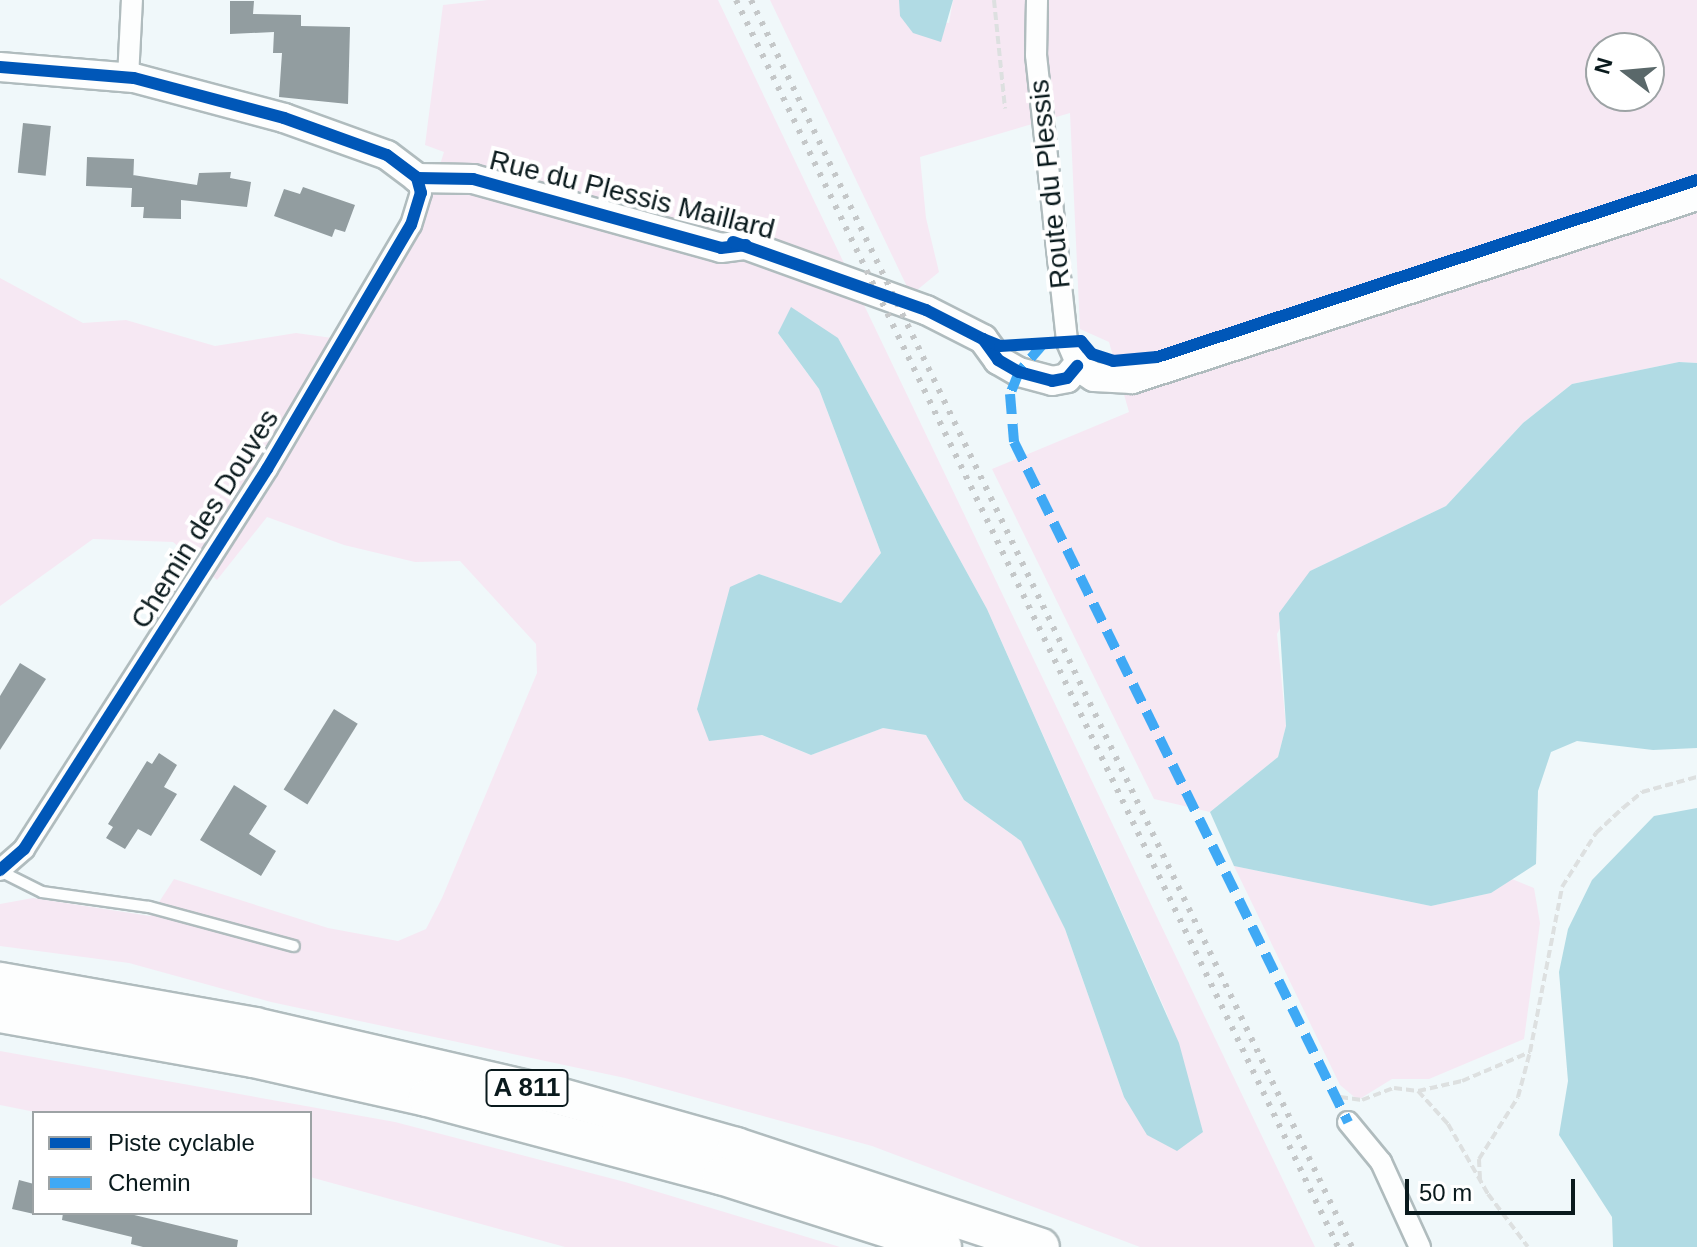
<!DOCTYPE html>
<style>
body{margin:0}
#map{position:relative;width:1697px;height:1247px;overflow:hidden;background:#f0f8fa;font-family:Arial,sans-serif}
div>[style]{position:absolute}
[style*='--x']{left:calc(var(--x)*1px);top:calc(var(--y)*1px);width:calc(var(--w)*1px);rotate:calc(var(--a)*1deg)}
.green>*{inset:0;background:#f6e8f3}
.water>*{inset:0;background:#b1dbe4}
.building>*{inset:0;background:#929da0;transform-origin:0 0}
.path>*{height:4px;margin-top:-2px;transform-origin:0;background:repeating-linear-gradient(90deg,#dde0e0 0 8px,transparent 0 12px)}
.roads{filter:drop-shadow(2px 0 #b0bcbe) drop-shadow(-2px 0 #b0bcbe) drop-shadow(0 2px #b0bcbe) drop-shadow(0 -2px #b0bcbe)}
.lane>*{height:10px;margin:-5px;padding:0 5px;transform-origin:5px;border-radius:5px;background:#fdfefe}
.street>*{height:20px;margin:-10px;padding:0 10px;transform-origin:10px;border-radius:10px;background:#fdfefe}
.secondary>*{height:28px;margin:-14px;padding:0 14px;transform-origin:14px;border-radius:14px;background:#fdfefe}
.highway>*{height:36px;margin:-18px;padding:0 18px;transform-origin:18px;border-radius:18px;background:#fdfefe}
.rail>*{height:6px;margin-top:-3px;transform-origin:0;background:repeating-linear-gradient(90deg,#c4c7c8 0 4px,transparent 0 12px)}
.quiet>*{height:10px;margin-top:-5px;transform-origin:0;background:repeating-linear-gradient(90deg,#3fa9f5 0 20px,transparent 0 30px)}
.cycleway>*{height:12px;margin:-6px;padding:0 6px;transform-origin:6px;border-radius:6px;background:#0057b8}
span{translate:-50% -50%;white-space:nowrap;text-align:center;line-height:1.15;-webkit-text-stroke:8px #fff;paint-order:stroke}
.shield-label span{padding:2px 6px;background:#fff;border:2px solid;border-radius:6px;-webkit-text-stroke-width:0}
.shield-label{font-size:26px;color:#0a1a1d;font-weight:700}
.street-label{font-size:28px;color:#0a1a1d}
.legend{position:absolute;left:32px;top:1111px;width:280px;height:104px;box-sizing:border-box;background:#fff;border:2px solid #9da3a5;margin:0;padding:10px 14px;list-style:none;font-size:24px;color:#0a1a1d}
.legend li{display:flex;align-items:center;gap:16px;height:40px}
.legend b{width:40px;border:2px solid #9da3a5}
.north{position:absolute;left:1585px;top:32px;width:80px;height:80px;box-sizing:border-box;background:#fff;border:2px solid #9da3a5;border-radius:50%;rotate:286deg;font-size:22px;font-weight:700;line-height:32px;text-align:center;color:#0a1a1d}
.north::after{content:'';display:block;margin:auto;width:28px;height:36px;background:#5a686a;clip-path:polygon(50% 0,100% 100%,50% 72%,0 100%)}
.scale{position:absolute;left:1405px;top:1179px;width:170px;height:36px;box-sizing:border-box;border:4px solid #0a1a1d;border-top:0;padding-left:10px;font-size:24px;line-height:28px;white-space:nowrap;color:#0a1a1d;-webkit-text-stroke:6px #fff;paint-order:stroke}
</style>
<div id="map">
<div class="green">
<i style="clip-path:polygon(evenodd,488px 0,718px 0,1315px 1247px,1140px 1247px,872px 1146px,625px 1078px,271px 1002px,129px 963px,0 946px,0 904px,33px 898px,150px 916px,174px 879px,328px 928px,398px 941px,426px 929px,442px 898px,537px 673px,536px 644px,460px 561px,415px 562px,344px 545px,267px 517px,217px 580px,173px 542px,93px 539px,0 606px,0 278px,83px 323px,126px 320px,215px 346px,296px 333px,354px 341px,422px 221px,444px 152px,425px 145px,443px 5px,488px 0,778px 333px,838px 338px,987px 609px,1167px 1014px,1203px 1132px,1124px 1097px,1065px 929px,1021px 841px,964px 800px,926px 735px,883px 728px,811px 755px,697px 709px,707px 675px,759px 574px,841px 603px,881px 553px,819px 389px,778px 333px)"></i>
<i style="clip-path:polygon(evenodd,770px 0,899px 0,901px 16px,949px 23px,953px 0,1697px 0,1697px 363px,1679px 362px,1572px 384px,1523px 423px,1446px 506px,1310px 571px,1277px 634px,1286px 726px,1278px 757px,1210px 812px,1154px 799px,992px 469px,1129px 412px,1109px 342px,1080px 329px,1070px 113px,920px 157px,926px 218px,939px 272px,911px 295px,770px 0,1601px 48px,1649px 48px,1649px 96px,1601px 96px,1601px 48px)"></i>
<i style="clip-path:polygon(1234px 866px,1431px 906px,1491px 893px,1512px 879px,1534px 888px,1540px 923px,1524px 1039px,1429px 1079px,1392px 1079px,1358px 1100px,1340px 1085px)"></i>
<i style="clip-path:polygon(0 1051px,395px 1122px,625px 1182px,840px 1247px,565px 1247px,310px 1177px,310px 1113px,40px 1113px,0 1105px)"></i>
</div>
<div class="water">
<i style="clip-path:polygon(899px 0,953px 0,941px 42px,913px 33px,900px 16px)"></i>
<i style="clip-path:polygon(791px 307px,838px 338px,987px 609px,1179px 1043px,1203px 1132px,1177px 1151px,1147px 1135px,1124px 1097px,1065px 929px,1021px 841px,964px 800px,926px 735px,883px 728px,811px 755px,762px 735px,709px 741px,697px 709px,730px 587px,759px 574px,841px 603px,881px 553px,819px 389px,778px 333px)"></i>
<i style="clip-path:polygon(1679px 362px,1697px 363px,1697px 748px,1653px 750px,1577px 741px,1551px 752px,1538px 791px,1536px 864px,1491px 893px,1431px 906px,1234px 866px,1210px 812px,1278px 757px,1286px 726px,1279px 613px,1310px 571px,1446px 506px,1523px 423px,1572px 384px)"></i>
<i style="clip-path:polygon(1697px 808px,1697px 1247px,1613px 1247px,1612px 1217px,1559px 1135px,1568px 1081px,1559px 972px,1568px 929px,1592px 880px,1654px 816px)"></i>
</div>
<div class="building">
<i style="clip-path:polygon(230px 1px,254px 1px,253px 14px,301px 15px,301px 26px,350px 27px,348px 104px,279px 97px,282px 53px,273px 53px,274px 32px,230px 34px)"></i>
<i style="left:23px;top:123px;width:28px;height:50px;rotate:6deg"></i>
<i style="clip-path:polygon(87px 157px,134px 159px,133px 185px,133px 175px,197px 185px,199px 173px,231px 172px,230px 178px,251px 182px,247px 207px,181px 200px,181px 219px,143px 218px,144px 207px,131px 207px,132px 188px,86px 186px)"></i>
<i style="clip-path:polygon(303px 187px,355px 205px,345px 232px,335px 229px,332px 237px,274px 216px,284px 189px,300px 194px)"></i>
<i style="clip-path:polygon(20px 663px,46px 679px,0 750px,0 696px)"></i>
<i style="left:334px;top:709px;width:28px;height:95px;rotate:32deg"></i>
<i style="clip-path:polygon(159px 753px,177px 765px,164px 787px,177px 794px,151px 836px,138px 829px,125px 849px,106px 838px,113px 827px,108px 824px,147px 761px,152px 764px)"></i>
<i style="clip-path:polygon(234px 785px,267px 806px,249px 834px,276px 851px,261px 876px,200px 840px)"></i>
<i style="clip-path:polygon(19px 1180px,34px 1184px,34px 1214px,12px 1209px)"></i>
<i style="clip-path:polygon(63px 1213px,126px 1213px,238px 1240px,237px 1247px,143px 1247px,131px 1244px,132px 1237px,62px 1220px)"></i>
</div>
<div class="path">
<i style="--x:994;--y:0;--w:109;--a:84.2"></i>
<i style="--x:1330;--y:1089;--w:13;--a:39"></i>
<i style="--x:1340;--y:1097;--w:22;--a:8"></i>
<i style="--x:1362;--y:1100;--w:34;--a:-21"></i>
<i style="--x:1394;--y:1088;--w:24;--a:7"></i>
<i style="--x:1418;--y:1091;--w:45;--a:-12.8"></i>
<i style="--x:1462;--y:1081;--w:74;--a:-23.1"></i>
<i style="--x:1418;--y:1091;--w:45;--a:47.7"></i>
<i style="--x:1448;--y:1124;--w:81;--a:60.3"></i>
<i style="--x:1488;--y:1194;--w:66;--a:53"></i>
<i style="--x:1480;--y:1179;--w:20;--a:-93"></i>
<i style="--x:1479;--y:1159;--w:73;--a:-57.8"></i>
<i style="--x:1518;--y:1097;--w:47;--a:-75.1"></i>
<i style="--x:1530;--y:1052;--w:168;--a:-79"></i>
<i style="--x:1562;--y:887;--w:64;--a:-57.8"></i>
<i style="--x:1596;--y:833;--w:37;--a:-43"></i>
<i style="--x:1623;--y:808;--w:25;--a:-40"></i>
<i style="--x:1642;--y:792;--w:57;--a:-15.3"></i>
</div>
<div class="roads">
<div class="lane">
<i style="--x:0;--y:871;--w:47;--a:26.6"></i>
<i style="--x:42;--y:892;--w:108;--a:8"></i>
<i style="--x:149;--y:907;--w:150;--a:15.1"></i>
</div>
<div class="street">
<i style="--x:1037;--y:0;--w:55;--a:91"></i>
<i style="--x:1036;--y:55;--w:289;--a:83.8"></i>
<i style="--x:1067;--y:342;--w:26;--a:67"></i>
<i style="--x:128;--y:78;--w:78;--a:-87.1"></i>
<i style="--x:0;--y:870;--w:32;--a:-41"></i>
<i style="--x:24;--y:849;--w:451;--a:-57.4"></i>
<i style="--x:267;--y:469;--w:283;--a:-59.5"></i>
<i style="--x:411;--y:225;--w:34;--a:-73"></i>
<i style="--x:421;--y:193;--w:16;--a:-105"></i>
<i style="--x:1348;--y:1122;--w:52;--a:50.5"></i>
<i style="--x:1381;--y:1162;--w:94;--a:65.4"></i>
</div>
<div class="secondary">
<i style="--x:0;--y:67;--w:134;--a:4.7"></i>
<i style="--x:134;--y:78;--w:155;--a:14.9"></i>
<i style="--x:284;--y:118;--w:109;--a:19.8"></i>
<i style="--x:387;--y:155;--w:38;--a:37"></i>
<i style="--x:417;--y:178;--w:56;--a:1"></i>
<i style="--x:473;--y:179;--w:257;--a:15.5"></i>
<i style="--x:721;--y:248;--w:25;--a:-7"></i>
<i style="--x:746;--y:245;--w:191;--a:19.9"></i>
<i style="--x:926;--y:310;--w:64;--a:27"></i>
<i style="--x:983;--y:339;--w:26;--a:54"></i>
<i style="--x:998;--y:360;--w:24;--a:30"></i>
<i style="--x:1019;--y:372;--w:34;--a:15"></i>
<i style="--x:1052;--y:381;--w:15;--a:-11"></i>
<i style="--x:1067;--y:378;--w:16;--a:-50"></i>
<i style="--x:1077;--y:366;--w:20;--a:33"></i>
<i style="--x:1094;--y:377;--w:38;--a:3"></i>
<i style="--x:1132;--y:379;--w:594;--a:-17.95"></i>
</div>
<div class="highway">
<i style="--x:0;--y:981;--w:259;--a:10"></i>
<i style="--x:255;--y:1026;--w:308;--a:13"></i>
<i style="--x:555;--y:1095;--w:188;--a:15.7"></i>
<i style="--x:736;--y:1146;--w:321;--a:18.3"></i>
<i style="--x:0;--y:1014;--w:257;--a:10.1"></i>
<i style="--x:253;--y:1059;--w:178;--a:12.6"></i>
<i style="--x:427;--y:1098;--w:304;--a:14.9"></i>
<i style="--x:721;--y:1176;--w:233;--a:17.7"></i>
</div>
</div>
<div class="rail">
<i style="--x:736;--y:0;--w:1385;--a:64.23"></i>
<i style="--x:751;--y:0;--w:1384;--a:64.27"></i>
</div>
<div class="quiet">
<i style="--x:1044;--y:343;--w:38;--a:131"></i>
<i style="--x:1019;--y:372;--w:24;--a:112"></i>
<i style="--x:1010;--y:394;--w:48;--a:85.2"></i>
<i style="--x:1014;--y:442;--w:758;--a:63.84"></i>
</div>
<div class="cycleway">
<i style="--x:0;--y:67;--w:134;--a:4.7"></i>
<i style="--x:134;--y:78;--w:155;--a:14.9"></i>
<i style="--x:284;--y:118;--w:109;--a:19.8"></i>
<i style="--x:387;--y:155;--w:38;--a:37"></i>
<i style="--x:417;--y:178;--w:56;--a:1"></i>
<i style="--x:473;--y:179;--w:257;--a:15.5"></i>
<i style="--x:721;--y:248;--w:25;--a:-7"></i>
<i style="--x:733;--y:242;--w:205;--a:19.4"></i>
<i style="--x:926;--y:310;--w:64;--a:27"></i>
<i style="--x:983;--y:339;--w:26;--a:54"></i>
<i style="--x:998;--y:360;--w:24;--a:30"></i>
<i style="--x:1019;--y:372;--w:34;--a:15"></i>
<i style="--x:1052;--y:381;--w:15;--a:-11"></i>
<i style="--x:1067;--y:378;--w:16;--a:-50"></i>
<i style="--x:983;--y:339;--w:18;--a:22"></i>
<i style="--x:1000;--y:346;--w:81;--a:-3.5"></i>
<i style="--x:1081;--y:341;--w:17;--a:50"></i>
<i style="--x:1092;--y:354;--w:22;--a:18"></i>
<i style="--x:1113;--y:361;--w:44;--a:-5.2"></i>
<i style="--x:1157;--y:357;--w:568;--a:-18.15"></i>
<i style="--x:0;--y:870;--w:32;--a:-41"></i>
<i style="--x:24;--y:849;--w:451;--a:-57.4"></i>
<i style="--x:267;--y:469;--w:283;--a:-59.5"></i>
<i style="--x:411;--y:225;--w:34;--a:-73"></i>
<i style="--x:421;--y:193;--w:16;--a:-105"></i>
</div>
<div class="shield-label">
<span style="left:527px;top:1088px">A 811</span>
</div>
<div class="street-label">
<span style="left:1050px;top:184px;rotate:-96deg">Route du Plessis</span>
<span style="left:632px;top:195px;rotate:14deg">Rue du Plessis Maillard</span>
<span style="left:205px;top:519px;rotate:-58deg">Chemin des Douves</span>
</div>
<ul class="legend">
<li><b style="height:10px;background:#0057b8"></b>Piste cyclable</li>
<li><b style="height:10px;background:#3fa9f5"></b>Chemin</li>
</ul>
<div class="north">N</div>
<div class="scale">50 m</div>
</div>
